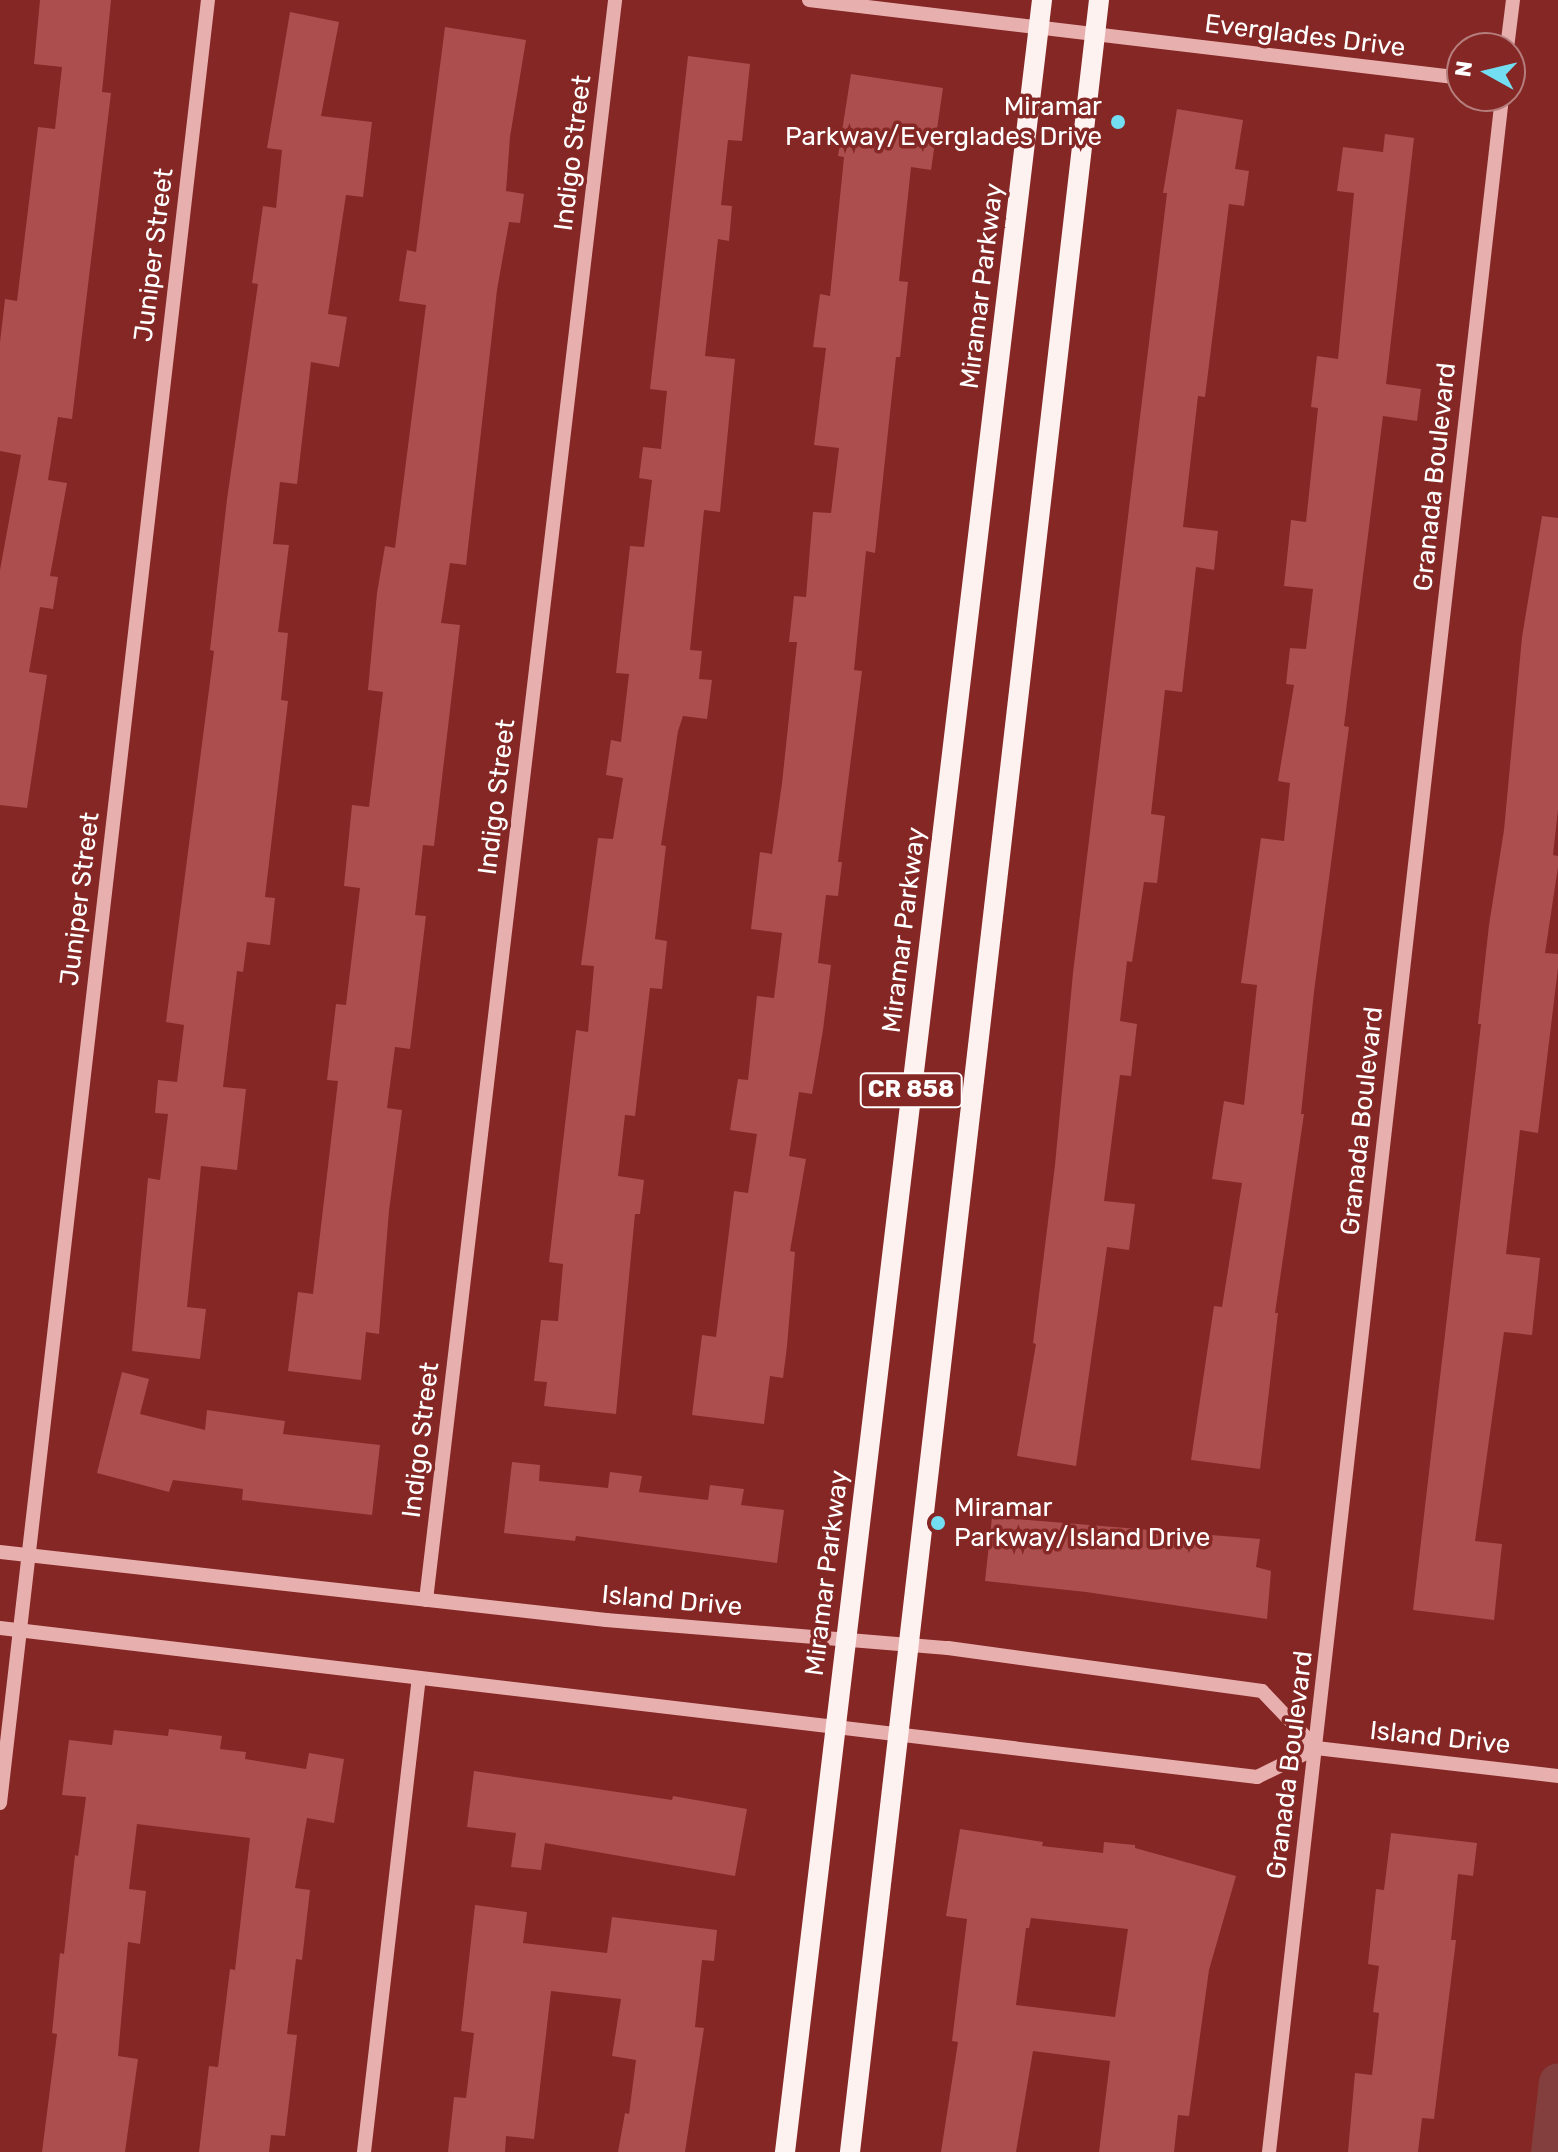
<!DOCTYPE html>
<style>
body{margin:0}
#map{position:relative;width:1558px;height:2152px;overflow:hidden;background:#842725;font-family:Rubik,sans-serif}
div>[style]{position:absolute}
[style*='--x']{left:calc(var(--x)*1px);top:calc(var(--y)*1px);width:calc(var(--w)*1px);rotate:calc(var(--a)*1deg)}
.canal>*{height:38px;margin:-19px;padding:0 19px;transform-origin:19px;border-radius:19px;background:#833f3d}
.building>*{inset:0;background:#ac4e4d}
.minor>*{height:14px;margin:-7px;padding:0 7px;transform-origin:7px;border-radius:7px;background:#e8afaf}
.major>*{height:20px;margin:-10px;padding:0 10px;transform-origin:10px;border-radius:10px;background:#fef2f1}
.dots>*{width:22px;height:22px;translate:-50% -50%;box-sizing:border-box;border:4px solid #842725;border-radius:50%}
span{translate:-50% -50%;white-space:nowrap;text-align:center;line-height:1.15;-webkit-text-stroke:7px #842725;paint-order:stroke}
.shield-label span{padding:2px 6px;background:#842725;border:2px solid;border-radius:6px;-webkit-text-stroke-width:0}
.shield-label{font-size:24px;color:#fff;font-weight:700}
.street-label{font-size:26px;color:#fff}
.poi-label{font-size:26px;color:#fff}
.right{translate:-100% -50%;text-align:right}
.left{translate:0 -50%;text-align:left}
.north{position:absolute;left:1446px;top:32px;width:80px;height:80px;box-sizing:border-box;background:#842725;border:2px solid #b57d7c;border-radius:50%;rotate:278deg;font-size:22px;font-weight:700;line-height:32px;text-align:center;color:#fff}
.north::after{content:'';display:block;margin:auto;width:28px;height:36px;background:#73ddf1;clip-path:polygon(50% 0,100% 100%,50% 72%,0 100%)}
</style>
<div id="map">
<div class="canal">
<i style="--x:1550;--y:2152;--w:70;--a:-83.5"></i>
</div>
<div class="building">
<i style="clip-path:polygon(40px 0,111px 0,102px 92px,111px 93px,72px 419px,58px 417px,48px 480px,67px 483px,50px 576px,58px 577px,53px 609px,40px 607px,29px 672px,47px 675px,27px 808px,0 805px,0 570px,21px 455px,0 451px,0 342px,5px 299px,17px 301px,38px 127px,55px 129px,62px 67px,34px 64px)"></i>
<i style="clip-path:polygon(290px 12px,339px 22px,321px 116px,372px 122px,363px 197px,346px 195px,328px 314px,347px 317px,339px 367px,311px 362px,297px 484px,280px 482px,273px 544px,289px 545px,278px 632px,288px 633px,281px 700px,288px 701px,265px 897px,275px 898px,270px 945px,247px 942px,243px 972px,237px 971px,223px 1087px,246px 1089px,237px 1170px,201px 1166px,187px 1307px,206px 1309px,200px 1359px,132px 1351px,148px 1178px,160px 1180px,168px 1114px,155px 1113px,158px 1080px,177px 1082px,184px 1025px,166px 1022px,214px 651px,210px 650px,227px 499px,258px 284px,252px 283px,263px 206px,276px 208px,282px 150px,267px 148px)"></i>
<i style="clip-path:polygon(445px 27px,526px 40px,510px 137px,506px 191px,524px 194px,520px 223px,509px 222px,497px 290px,466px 565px,450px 563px,441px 623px,460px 625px,434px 846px,423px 845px,415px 915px,426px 916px,410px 1049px,395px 1047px,387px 1108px,402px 1110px,389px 1211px,379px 1334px,366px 1332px,361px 1380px,288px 1371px,298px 1292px,313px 1294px,338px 1081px,327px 1080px,336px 1004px,346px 1005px,360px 888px,344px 886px,352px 805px,369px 807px,383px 692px,368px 690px,377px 593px,385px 546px,395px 548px,426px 305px,399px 301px,407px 250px,416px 252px)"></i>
<i style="clip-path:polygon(688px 56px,750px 64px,742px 141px,728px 140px,721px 205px,732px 206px,729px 241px,718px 239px,705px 356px,735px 359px,720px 512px,704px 510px,690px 650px,702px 651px,699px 679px,712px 680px,707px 719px,683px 716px,678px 731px,661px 845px,666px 846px,655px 939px,667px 941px,662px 989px,650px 988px,635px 1116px,625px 1115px,618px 1176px,644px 1180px,640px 1214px,635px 1214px,616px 1414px,544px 1406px,547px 1382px,534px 1381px,541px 1320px,558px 1321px,563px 1264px,549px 1262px,576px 1030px,588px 1032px,594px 966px,581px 965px,598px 838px,613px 839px,623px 778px,606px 775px,611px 740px,621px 742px,629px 674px,616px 673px,630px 546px,644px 547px,652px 480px,639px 478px,643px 447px,661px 449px,667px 391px,650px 389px)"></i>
<i style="clip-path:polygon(851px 74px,943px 88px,931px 170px,911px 167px,899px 281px,908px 282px,900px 357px,896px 357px,875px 553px,866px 551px,854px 670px,862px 671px,838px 862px,842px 862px,838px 896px,826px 895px,818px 963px,831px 965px,823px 1030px,812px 1094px,799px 1092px,789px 1156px,806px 1159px,790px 1251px,795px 1252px,787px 1346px,783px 1378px,770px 1376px,764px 1424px,692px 1415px,702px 1335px,716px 1337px,734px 1191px,748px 1193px,757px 1134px,730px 1130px,738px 1079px,748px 1080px,757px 996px,774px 998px,782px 933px,751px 929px,760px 852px,772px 854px,782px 783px,797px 642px,789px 642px,794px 596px,806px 597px,813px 512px,831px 513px,839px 448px,814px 445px,826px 348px,813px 347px,820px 294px,830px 296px,844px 157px,838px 156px)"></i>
<i style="clip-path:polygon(1177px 109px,1243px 120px,1235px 169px,1249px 171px,1244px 206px,1229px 204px,1205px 397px,1198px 396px,1183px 527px,1218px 531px,1214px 570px,1196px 567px,1182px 692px,1165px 690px,1151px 814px,1165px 816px,1157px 883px,1144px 882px,1132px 962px,1127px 961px,1120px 1021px,1137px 1024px,1131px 1076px,1120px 1075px,1104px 1201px,1135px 1204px,1129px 1250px,1107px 1247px,1076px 1466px,1017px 1456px,1036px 1344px,1033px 1343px,1055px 1165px,1073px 973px,1167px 193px,1163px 193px)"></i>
<i style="clip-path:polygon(1385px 134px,1414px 138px,1386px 384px,1421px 389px,1417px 421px,1383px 416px,1344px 726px,1349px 727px,1314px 992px,1301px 1114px,1304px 1114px,1275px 1313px,1278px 1313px,1260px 1469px,1191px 1460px,1214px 1306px,1222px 1307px,1242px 1183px,1212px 1179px,1224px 1101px,1244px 1105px,1257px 985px,1241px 983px,1261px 838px,1284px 841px,1290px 783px,1278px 781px,1294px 685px,1286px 684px,1290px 648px,1306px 649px,1313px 589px,1284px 586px,1291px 520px,1306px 522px,1318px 408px,1311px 407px,1317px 356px,1338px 359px,1354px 193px,1337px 191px,1343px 147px,1383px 152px)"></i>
<i style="clip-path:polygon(1542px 516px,1558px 518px,1558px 809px,1553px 855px,1558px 856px,1558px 867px,1545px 953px,1558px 954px,1558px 968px,1538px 1133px,1520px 1130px,1506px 1254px,1540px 1258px,1532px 1335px,1504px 1332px,1475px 1541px,1502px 1544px,1494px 1620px,1413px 1610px,1481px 1024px,1478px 1024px,1489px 925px,1504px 830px,1522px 637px)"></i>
<i style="clip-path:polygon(122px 1372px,149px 1379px,140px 1414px,205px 1430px,207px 1410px,285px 1421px,283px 1434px,380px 1445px,372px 1515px,242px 1500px,243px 1489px,173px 1480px,169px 1492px,97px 1473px)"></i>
<i style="clip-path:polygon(512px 1462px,540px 1465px,539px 1481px,608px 1488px,610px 1472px,642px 1476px,639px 1492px,708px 1500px,710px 1485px,744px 1489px,741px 1505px,784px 1510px,777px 1563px,576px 1536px,575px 1541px,504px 1533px)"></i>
<i style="clip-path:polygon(992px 1517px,1260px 1539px,1256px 1567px,1271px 1571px,1267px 1619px,1086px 1592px,985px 1581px)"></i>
<i style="clip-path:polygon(169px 1729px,222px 1736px,220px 1749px,246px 1752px,245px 1759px,306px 1769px,309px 1753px,344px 1759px,334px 1823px,307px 1818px,295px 1888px,310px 1890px,302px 1960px,296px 1959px,287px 2034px,297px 2035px,285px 2136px,271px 2135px,269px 2152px,199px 2152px,209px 2066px,218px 2067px,230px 1969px,235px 1970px,250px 1838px,137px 1824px,129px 1889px,146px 1891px,140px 1944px,128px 1942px,118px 2056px,138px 2059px,125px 2152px,42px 2152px,57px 2034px,52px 2033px,60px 1953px,64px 1954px,75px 1855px,78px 1856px,86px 1797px,62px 1795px,69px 1740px,112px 1745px,114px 1730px,168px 1736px)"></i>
<i style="clip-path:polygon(474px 1771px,672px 1800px,673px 1796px,747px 1809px,735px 1876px,545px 1843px,541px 1870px,511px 1867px,516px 1833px,467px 1827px)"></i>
<i style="clip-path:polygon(evenodd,960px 1829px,1043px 1842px,1042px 1846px,1103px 1853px,1104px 1842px,1135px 1845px,1135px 1848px,1236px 1876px,1209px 1970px,1189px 2116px,1178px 2115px,1174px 2152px,1099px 2152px,1110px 2061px,1033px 2051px,1016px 2152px,941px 2152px,958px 2042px,952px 2041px,967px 1919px,946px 1916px,960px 1829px,1031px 1918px,1128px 1929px,1115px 2017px,1016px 2005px,1026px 1928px,1029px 1928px,1031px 1918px)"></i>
<i style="clip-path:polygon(1391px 1833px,1477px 1843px,1473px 1876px,1458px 1874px,1451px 1940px,1456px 1940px,1434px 2119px,1422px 2118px,1418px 2152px,1348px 2152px,1355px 2073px,1372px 2075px,1379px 2013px,1373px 2012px,1379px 1966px,1368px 1964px,1376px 1889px,1384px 1890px)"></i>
<i style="clip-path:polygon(475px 1905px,527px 1912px,523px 1943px,607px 1953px,612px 1917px,717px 1930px,714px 1961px,702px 1960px,695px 2027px,704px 2028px,685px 2152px,618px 2152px,625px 2113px,629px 2114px,636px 2060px,612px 2056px,621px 1999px,551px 1991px,534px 2139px,506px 2136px,505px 2152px,448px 2152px,454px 2097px,466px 2098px,474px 2033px,461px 2031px)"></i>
</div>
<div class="minor">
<i style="--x:809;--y:0;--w:658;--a:6.81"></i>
<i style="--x:1507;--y:48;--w:48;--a:-82.9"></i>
<i style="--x:0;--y:1552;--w:610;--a:6.4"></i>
<i style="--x:606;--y:1620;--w:343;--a:4.7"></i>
<i style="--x:948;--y:1648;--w:317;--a:7.8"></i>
<i style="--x:1262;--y:1691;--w:79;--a:46.5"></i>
<i style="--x:426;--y:1600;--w:1611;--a:-83.26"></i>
<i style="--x:0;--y:1628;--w:1266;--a:6.76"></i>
<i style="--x:1257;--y:1777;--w:66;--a:-26.2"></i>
<i style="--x:1316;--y:1748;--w:244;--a:6.6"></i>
<i style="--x:0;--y:1803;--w:1815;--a:-83.42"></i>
<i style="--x:364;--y:2152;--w:477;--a:-83.4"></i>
<i style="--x:1269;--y:2152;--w:2069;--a:-83.53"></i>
</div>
<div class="major">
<i style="--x:785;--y:2152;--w:2167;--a:-83.19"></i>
<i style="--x:850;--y:2152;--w:2166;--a:-83.4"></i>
</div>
<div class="dots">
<i style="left:1118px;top:122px;background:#73ddf1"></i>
<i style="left:938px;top:1523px;background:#73ddf1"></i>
</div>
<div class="shield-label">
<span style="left:911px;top:1090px">CR 858</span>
</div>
<div class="street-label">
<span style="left:1305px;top:36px;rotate:7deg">Everglades Drive</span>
<span style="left:573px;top:153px;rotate:-83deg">Indigo Street</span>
<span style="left:154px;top:255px;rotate:-83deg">Juniper Street</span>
<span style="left:982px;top:286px;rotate:-83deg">Miramar Parkway</span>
<span style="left:1435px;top:477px;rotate:-84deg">Granada Boulevard</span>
<span style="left:497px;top:797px;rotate:-83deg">Indigo Street</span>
<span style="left:80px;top:899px;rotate:-83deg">Juniper Street</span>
<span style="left:904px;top:930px;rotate:-83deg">Miramar Parkway</span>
<span style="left:1362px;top:1121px;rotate:-84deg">Granada Boulevard</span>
<span style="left:421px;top:1440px;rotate:-83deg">Indigo Street</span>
<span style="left:827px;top:1573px;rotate:-83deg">Miramar Parkway</span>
<span style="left:672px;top:1601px;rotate:5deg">Island Drive</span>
<span style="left:1440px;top:1738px;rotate:6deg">Island Drive</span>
<span style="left:1290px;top:1765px;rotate:-83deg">Granada Boulevard</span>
</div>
<div class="poi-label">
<span class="right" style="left:1102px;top:122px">Miramar<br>Parkway/Everglades Drive</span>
<span class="left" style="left:954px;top:1523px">Miramar<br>Parkway/Island Drive</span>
</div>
<div class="north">N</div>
</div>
